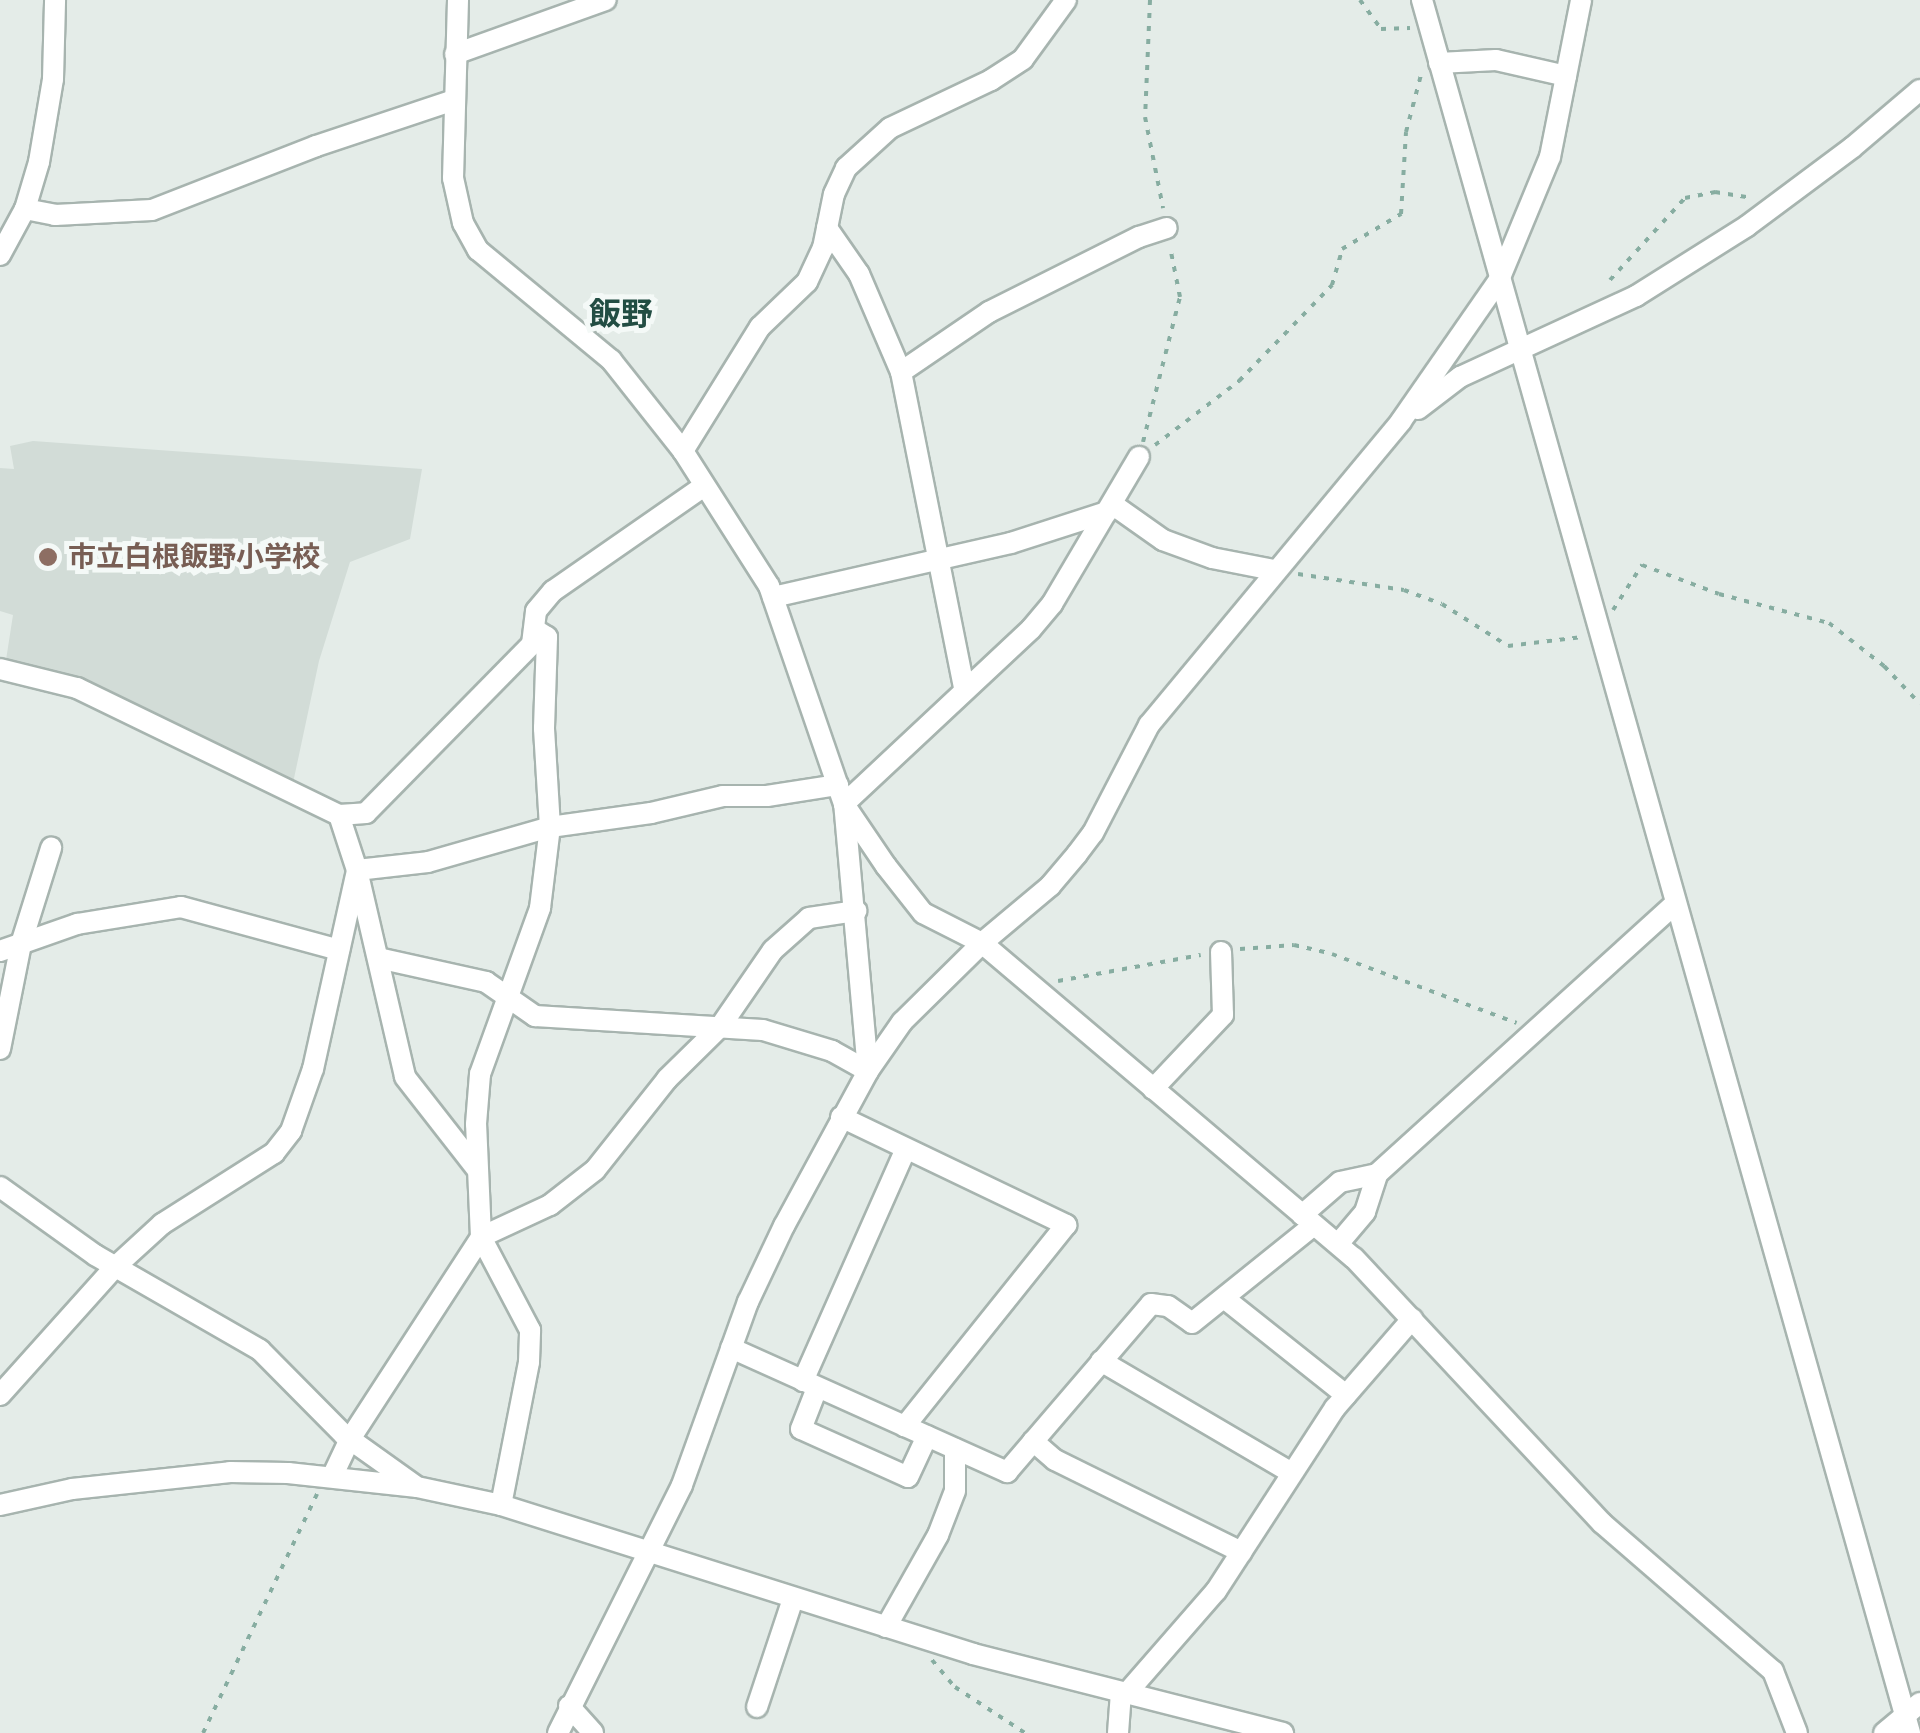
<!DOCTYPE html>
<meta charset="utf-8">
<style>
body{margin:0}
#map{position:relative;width:1920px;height:1733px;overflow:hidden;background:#e4ece8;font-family:Signika,"Noto Sans JP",sans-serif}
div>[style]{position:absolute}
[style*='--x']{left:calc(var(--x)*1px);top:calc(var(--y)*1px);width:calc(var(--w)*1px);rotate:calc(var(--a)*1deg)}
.built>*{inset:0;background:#d2dcd7}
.path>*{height:4px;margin-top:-2px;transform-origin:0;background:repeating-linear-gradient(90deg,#87ada1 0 5px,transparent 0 13px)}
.roads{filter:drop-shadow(2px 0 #a7b4af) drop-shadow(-2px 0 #a7b4af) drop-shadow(0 2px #a7b4af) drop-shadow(0 -2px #a7b4af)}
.minor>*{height:20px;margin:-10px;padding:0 10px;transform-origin:10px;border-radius:10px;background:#fff}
.dots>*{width:28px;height:28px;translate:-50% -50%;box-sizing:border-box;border:5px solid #f4f9f7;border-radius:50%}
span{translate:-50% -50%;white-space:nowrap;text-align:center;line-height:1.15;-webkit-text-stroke:10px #f4f9f7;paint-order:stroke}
.education-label{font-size:28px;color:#785e54;font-weight:700}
.left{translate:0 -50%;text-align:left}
.quarter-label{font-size:32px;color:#224d43;font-weight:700}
</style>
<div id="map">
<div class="built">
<i style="clip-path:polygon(33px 441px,422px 469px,410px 539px,350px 562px,319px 661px,293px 783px,80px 684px,6px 660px,13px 615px,0 611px,0 468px,14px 469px,10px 446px)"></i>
</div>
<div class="path">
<i style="--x:1150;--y:0;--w:117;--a:92.4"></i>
<i style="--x:1145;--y:117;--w:93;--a:78.8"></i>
<i style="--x:1360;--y:0;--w:36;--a:54"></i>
<i style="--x:1381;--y:29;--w:29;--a:-2"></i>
<i style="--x:1610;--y:280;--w:111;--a:-47.6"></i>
<i style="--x:1685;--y:198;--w:31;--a:-11"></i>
<i style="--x:1715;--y:192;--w:38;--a:9"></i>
<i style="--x:1143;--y:442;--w:150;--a:-75.7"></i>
<i style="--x:1180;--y:297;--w:51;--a:-101.3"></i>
<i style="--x:1155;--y:445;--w:106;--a:-37.3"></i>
<i style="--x:1239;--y:381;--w:134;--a:-45.9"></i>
<i style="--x:1332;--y:285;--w:37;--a:-74"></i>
<i style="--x:1342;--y:249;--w:69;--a:-30.7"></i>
<i style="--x:1401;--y:214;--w:82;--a:-86.5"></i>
<i style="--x:1406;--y:132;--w:63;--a:-75.3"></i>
<i style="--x:1298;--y:574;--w:107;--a:8.6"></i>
<i style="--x:1404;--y:590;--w:40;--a:20.2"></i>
<i style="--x:1442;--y:604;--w:78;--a:32.5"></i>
<i style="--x:1508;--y:646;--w:75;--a:-6.9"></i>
<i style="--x:1613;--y:610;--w:54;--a:-57.2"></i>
<i style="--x:1642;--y:565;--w:82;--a:20.6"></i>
<i style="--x:1719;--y:594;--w:114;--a:14.8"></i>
<i style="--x:1829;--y:623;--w:70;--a:38"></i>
<i style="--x:1884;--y:666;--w:52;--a:46.5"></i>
<i style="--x:1240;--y:949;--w:54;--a:-4.2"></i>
<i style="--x:1294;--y:945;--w:39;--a:13"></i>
<i style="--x:1332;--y:954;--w:197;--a:20.5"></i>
<i style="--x:1058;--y:981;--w:145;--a:-10.3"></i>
<i style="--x:932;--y:1660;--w:35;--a:50"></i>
<i style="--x:955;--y:1687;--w:84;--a:33.3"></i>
<i style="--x:203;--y:1733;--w:265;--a:-64.5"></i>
</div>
<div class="roads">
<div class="minor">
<i style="--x:458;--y:0;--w:178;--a:91.6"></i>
<i style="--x:453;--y:178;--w:46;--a:77.5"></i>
<i style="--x:463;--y:223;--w:31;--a:61"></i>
<i style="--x:478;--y:250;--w:173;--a:39.6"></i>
<i style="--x:611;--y:360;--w:116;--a:51.6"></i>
<i style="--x:683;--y:451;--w:160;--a:57.5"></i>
<i style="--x:769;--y:586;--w:231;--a:71"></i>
<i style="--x:844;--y:804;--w:75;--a:55.9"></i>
<i style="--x:886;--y:866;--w:60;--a:51.8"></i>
<i style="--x:923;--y:913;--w:66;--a:27"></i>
<i style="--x:982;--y:943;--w:487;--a:40.3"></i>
<i style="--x:1354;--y:1258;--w:363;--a:46.9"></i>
<i style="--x:1602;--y:1523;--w:226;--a:40.9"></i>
<i style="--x:1773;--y:1671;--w:66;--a:68.8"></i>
<i style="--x:1422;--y:0;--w:1800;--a:74.27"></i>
<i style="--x:455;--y:54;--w:160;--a:-19.7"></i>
<i style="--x:1439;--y:63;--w:57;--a:-3"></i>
<i style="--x:1496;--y:60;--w:72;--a:12.9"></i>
<i style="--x:25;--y:209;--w:31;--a:11"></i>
<i style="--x:55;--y:215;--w:97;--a:-3"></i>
<i style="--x:152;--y:210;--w:176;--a:-21.3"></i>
<i style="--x:316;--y:146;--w:145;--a:-18.4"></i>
<i style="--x:827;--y:228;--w:56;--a:55.2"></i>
<i style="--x:859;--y:274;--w:107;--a:66.8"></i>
<i style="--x:901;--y:372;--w:325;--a:78.7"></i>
<i style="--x:0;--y:255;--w:52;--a:-61.5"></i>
<i style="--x:25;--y:209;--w:49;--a:-73.4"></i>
<i style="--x:39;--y:162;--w:84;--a:-80.4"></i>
<i style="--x:53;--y:79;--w:79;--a:-88.5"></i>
<i style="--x:901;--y:372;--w:107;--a:-34.3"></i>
<i style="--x:989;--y:312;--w:168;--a:-26.6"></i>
<i style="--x:1139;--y:237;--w:29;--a:-18"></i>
<i style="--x:1418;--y:409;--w:53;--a:-37.3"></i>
<i style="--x:1460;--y:377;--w:194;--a:-24.7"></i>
<i style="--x:1636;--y:296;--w:131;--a:-32.2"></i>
<i style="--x:1747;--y:226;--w:132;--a:-36.7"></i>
<i style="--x:1853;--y:147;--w:88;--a:-40.4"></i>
<i style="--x:683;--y:451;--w:146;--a:-58.2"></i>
<i style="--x:760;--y:327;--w:65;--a:-43.8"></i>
<i style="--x:807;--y:282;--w:38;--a:-65"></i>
<i style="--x:823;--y:248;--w:55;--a:-78.5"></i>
<i style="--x:834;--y:194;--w:29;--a:-65"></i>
<i style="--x:846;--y:168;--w:59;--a:-42.3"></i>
<i style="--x:890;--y:128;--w:112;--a:-25.4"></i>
<i style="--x:991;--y:80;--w:38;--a:-33"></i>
<i style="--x:1023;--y:59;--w:73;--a:-53.9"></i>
<i style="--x:1112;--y:504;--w:62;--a:35.2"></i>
<i style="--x:1163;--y:540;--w:52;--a:20.2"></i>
<i style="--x:1212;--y:558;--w:62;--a:11.1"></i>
<i style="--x:773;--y:597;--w:244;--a:-12.8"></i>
<i style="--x:1011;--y:543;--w:101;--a:-17.9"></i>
<i style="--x:0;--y:669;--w:79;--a:13.9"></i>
<i style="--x:77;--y:688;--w:291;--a:25.9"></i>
<i style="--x:339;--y:815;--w:27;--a:-4"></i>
<i style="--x:366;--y:813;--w:237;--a:-45.5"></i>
<i style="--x:532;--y:644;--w:33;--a:-83"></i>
<i style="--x:536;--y:611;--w:26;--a:-50"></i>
<i style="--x:553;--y:591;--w:184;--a:-34.8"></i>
<i style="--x:339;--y:815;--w:58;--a:71.9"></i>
<i style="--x:357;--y:870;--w:212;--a:76.9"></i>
<i style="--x:405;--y:1077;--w:115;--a:52"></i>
<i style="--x:357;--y:870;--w:71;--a:-6.4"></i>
<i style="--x:428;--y:862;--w:127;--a:-16"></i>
<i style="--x:550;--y:827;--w:102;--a:-7.9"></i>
<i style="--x:651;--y:813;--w:74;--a:-13.3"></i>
<i style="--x:723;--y:796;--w:44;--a:0"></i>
<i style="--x:767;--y:796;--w:72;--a:-8.8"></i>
<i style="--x:0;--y:951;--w:82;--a:-19.3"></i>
<i style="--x:77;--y:924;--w:105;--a:-9.3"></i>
<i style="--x:181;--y:907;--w:164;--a:15.2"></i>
<i style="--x:378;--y:958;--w:111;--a:12.5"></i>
<i style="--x:486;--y:982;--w:60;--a:34.8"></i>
<i style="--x:535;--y:1016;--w:228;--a:3.5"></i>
<i style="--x:763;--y:1030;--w:72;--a:16.9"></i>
<i style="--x:832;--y:1051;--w:41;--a:29.1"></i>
<i style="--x:0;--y:1049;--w:107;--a:-78.7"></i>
<i style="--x:21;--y:944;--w:101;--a:-72.6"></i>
<i style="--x:868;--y:1071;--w:268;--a:-95.1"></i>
<i style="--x:844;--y:804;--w:256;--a:-43.1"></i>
<i style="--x:1031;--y:629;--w:33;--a:-50"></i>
<i style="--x:1052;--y:604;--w:171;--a:-59.4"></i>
<i style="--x:1153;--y:1089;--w:102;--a:-46.6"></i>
<i style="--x:1223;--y:1015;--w:63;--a:-91.8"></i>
<i style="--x:841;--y:1117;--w:250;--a:25.6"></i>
<i style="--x:1066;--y:1225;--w:258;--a:128.7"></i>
<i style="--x:0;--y:1187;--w:117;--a:35.6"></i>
<i style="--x:95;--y:1255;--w:190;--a:29.9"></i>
<i style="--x:260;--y:1350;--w:120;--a:45.3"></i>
<i style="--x:344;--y:1435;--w:86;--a:35.5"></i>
<i style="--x:1302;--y:1215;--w:50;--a:-41"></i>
<i style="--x:1340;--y:1182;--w:38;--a:-12"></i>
<i style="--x:1377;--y:1174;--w:402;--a:-42.2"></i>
<i style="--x:1338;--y:1244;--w:42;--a:-49.8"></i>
<i style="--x:1365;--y:1212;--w:40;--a:-72"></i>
<i style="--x:1224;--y:1298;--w:156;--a:38.5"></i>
<i style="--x:731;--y:1348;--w:303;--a:24.2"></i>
<i style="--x:1007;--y:1472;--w:221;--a:-49.4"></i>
<i style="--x:1151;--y:1304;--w:17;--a:7"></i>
<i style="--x:1168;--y:1306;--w:29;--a:35"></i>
<i style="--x:1192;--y:1323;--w:156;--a:-38.8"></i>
<i style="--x:1101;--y:1361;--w:221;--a:30.4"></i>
<i style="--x:803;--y:1381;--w:254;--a:-66.1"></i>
<i style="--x:817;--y:1388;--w:44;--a:111.3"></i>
<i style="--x:801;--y:1429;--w:117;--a:24.2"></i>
<i style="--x:908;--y:1477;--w:45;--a:-65.1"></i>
<i style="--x:0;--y:1395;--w:172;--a:-48.1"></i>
<i style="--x:115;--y:1267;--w:64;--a:-42.5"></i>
<i style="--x:162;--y:1224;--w:133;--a:-32.4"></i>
<i style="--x:274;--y:1153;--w:28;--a:-52"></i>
<i style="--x:291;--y:1131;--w:66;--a:-70.5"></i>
<i style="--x:313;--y:1069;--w:204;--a:-77.5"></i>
<i style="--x:1033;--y:1441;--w:29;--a:41"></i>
<i style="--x:1055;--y:1460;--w:208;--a:26.3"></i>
<i style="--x:332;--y:1477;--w:42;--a:-64.7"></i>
<i style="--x:350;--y:1439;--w:241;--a:-57"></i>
<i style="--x:481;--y:1237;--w:76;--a:-24.9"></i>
<i style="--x:550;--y:1205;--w:57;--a:-37.9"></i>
<i style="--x:595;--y:1170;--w:116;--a:-51.6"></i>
<i style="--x:667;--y:1079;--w:74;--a:-44.5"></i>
<i style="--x:720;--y:1027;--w:93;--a:-55.5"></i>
<i style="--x:773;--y:950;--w:48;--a:-41.6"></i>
<i style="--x:809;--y:918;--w:48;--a:-8.5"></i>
<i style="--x:0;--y:1505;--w:74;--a:-12.5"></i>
<i style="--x:72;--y:1489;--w:159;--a:-6.1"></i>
<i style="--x:230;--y:1472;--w:58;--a:1"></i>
<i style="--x:288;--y:1473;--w:130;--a:6.2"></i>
<i style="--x:417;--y:1487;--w:86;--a:12.1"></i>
<i style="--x:501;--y:1505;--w:495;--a:17.5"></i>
<i style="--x:973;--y:1654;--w:320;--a:14.3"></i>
<i style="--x:501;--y:1505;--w:146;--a:-78.9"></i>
<i style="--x:529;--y:1362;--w:32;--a:-88"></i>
<i style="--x:530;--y:1330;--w:105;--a:-117.8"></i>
<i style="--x:481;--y:1237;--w:113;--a:-92.5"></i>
<i style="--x:476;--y:1124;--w:50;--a:-85.4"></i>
<i style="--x:480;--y:1074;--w:177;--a:-70.1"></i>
<i style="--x:540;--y:908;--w:82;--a:-83"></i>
<i style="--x:550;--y:827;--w:99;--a:-93.5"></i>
<i style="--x:544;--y:728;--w:91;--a:-88.1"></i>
<i style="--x:547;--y:637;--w:13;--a:-148"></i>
<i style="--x:886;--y:1627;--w:106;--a:-60.5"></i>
<i style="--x:938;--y:1535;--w:47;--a:-68.9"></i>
<i style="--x:955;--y:1491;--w:42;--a:-90"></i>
<i style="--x:1126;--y:1694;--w:137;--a:-48.9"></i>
<i style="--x:1216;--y:1591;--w:218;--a:-57"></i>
<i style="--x:1335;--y:1408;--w:118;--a:-49.1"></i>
<i style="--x:569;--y:1706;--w:36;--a:48"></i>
<i style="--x:757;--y:1707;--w:114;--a:-71.6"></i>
<i style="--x:558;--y:1733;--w:277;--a:-63.4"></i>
<i style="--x:682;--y:1485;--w:195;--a:-70.2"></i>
<i style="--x:748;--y:1302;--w:84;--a:-64.7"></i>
<i style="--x:784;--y:1226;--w:176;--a:-61.5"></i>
<i style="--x:868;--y:1071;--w:60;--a:-55.2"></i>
<i style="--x:902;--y:1022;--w:112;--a:-44.6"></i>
<i style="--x:982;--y:943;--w:89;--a:-40"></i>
<i style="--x:1050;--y:886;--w:42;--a:-49.8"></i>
<i style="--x:1077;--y:854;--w:26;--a:-53"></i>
<i style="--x:1093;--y:833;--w:122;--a:-62.6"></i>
<i style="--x:1149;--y:725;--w:395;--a:-50.3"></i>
<i style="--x:1401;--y:421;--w:172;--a:-55.2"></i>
<i style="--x:1499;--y:280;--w:133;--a:-67.5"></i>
<i style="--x:1550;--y:157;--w:160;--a:-78.8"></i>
<i style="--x:1118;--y:1733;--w:41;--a:-85.8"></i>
<i style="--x:1884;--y:1733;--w:47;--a:-39.8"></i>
</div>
</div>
<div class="dots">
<i style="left:48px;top:557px;background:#8d6e63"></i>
</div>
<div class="education-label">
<span class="left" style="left:68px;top:557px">市立白根飯野小学校</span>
</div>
<div class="quarter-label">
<span style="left:621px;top:315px">飯野</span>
</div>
</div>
